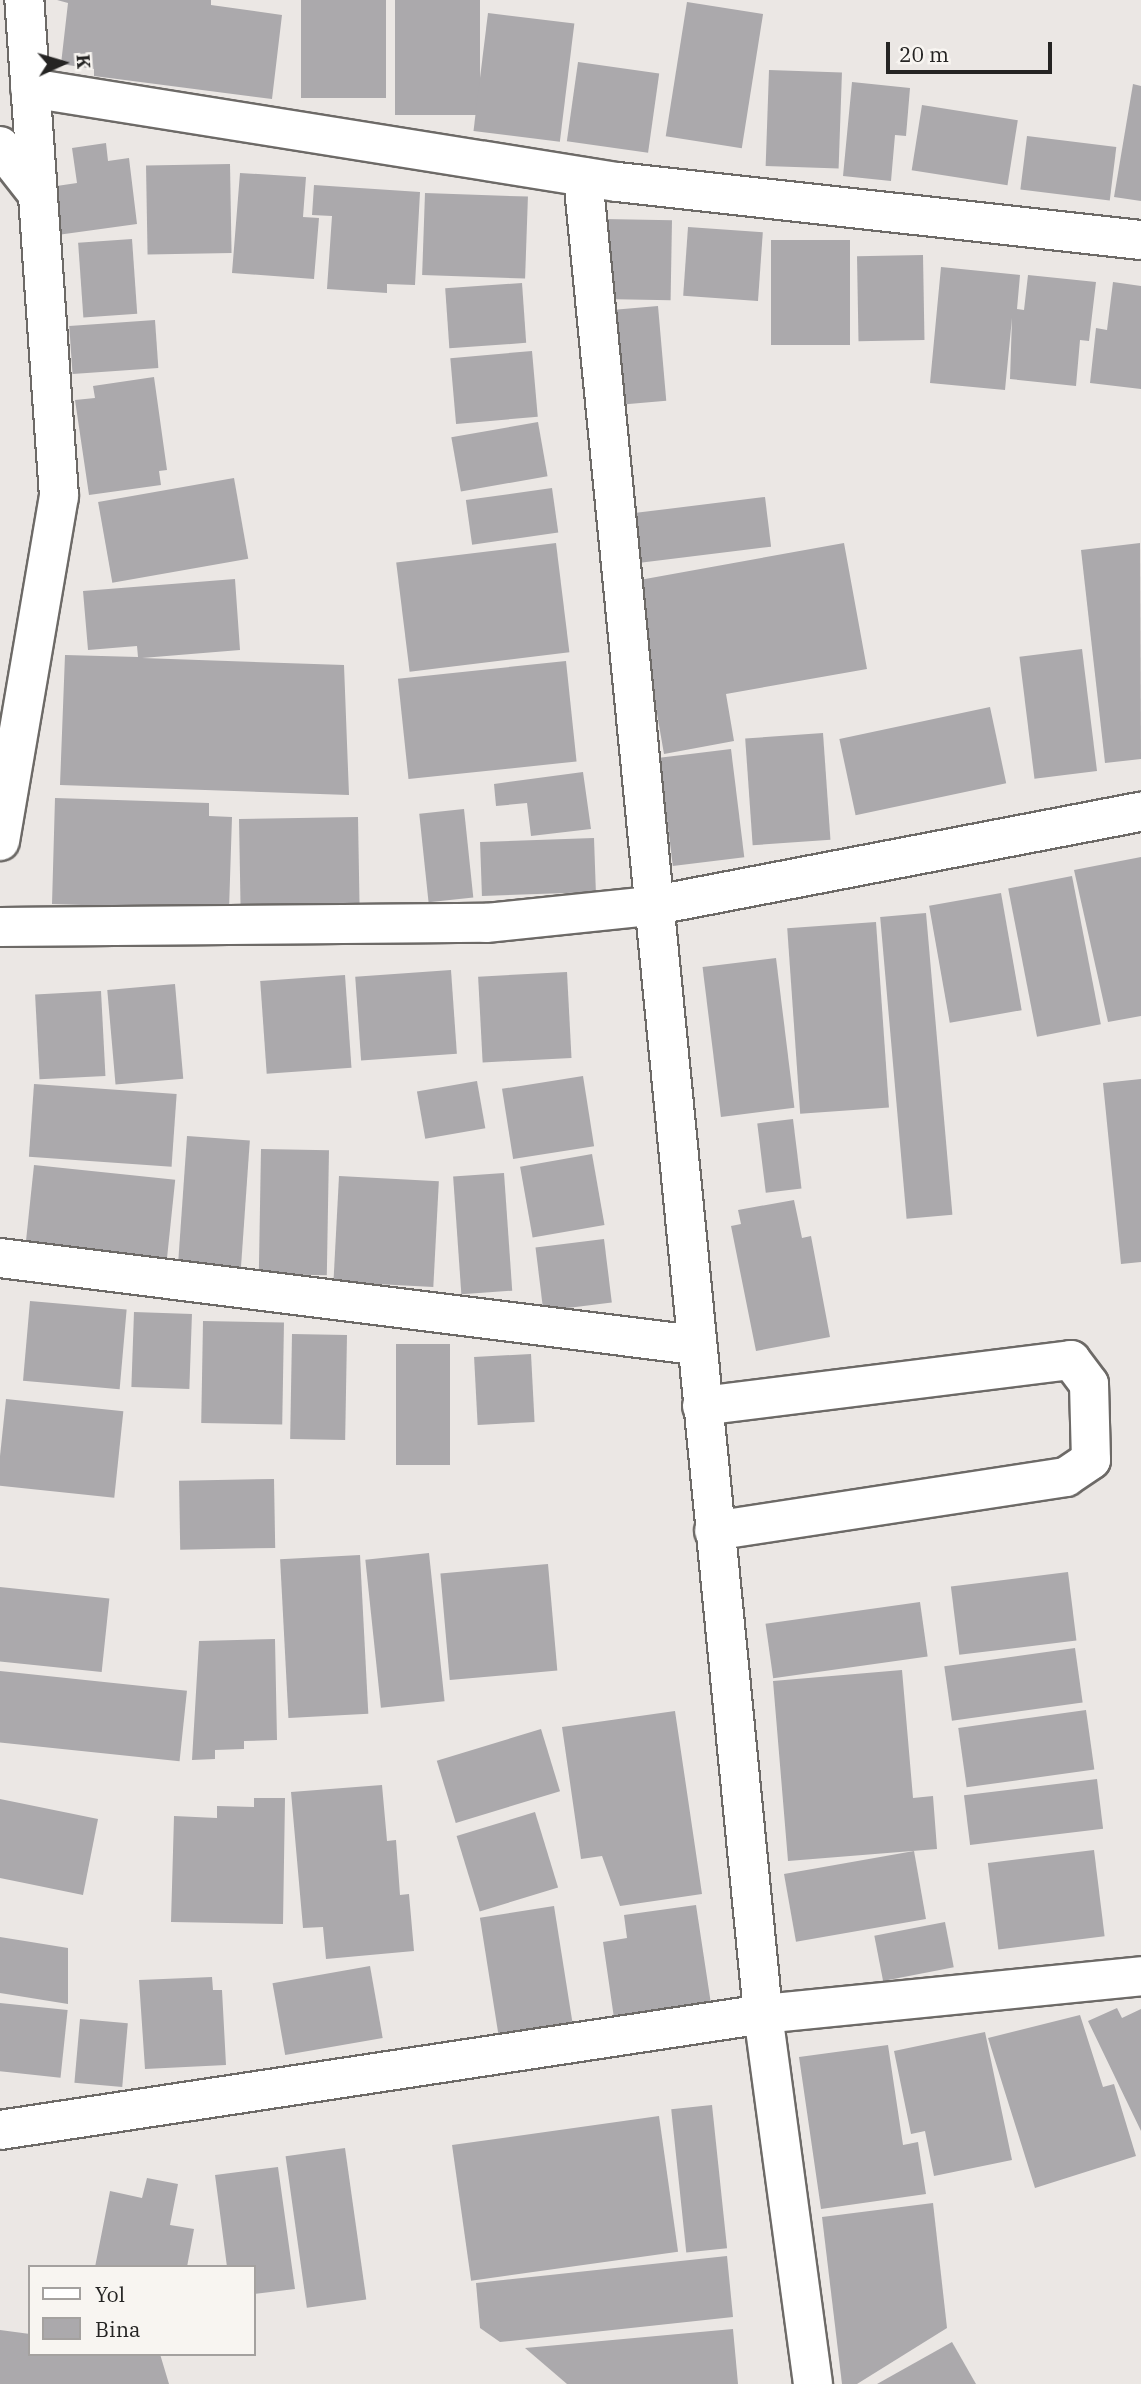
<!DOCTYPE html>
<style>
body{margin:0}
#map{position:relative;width:1141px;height:2384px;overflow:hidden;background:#ebe7e4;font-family:"IBM Plex Serif",serif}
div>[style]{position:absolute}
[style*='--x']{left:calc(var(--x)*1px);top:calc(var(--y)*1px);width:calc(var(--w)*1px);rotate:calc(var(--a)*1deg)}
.building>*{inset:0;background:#aba9ac;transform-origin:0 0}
.roads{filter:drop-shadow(2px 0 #6d6a67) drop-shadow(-2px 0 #6d6a67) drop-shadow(0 2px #6d6a67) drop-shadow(0 -2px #6d6a67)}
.minor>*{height:38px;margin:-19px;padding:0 19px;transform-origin:19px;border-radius:19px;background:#fff}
span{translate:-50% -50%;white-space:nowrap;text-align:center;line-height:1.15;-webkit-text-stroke:7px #f8f5f1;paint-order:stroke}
.legend{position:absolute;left:28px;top:2265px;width:228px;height:91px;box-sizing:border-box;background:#f8f5f1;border:2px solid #a4a19f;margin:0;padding:9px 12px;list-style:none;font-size:21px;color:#252423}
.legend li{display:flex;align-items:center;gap:14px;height:35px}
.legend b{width:35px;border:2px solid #a4a19f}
.north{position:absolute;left:28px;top:28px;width:70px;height:70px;-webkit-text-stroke:5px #f8f5f1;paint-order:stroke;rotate:86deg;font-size:19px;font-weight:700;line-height:28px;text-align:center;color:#252423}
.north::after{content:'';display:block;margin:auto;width:24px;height:32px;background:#252423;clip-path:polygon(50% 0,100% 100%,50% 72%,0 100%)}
.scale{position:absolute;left:886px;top:42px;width:166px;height:32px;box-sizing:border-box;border:4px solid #252423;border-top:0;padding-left:9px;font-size:21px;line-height:24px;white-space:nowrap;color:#252423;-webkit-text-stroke:5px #f8f5f1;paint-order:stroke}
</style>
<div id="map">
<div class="building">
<i style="clip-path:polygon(57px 0,211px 0,211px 5px,282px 15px,272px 99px,94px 76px,94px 69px,61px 64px,68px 3px)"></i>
<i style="left:301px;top:0;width:85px;height:98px"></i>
<i style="left:395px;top:0;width:85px;height:115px"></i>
<i style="left:687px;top:2px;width:77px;height:136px;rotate:9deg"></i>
<i style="left:488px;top:13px;width:87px;height:119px;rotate:7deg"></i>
<i style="left:578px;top:62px;width:82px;height:80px;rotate:8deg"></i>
<i style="left:769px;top:70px;width:73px;height:96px;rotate:2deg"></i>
<i style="clip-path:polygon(852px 82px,910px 88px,906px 136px,895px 135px,891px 181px,843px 176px)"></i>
<i style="clip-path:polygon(1133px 84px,1141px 86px,1141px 201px,1114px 197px)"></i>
<i style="left:922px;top:105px;width:97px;height:66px;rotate:9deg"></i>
<i style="left:1027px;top:136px;width:90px;height:54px;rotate:7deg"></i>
<i style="clip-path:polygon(106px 143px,108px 161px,129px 158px,137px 224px,50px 236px,43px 188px,77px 183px,72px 148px)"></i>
<i style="left:230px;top:164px;width:89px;height:84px;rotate:89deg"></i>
<i style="clip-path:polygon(240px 173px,306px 177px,303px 217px,319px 218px,314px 279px,232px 273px)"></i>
<i style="clip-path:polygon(314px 185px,420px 192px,415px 285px,387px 284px,387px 293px,327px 289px,332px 216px,312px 215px)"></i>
<i style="left:425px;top:193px;width:103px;height:82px;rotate:2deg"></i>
<i style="left:604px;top:219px;width:68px;height:80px;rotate:1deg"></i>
<i style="left:688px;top:227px;width:75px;height:69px;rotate:4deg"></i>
<i style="left:132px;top:239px;width:75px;height:54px;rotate:86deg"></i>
<i style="left:771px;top:240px;width:79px;height:105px"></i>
<i style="left:923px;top:255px;width:85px;height:66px;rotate:89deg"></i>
<i style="clip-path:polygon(941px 267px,1020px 275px,1017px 309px,1024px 310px,1028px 275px,1096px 282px,1089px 341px,1080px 340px,1076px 386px,1010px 379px,1012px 318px,1005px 390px,930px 383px)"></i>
<i style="clip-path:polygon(1113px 282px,1141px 286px,1141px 389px,1090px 383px,1096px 328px,1107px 330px)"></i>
<i style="left:522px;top:283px;width:60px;height:77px;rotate:86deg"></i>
<i style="left:658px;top:306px;width:95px;height:55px;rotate:85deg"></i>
<i style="left:155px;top:320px;width:48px;height:86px;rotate:86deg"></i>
<i style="left:532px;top:351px;width:66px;height:82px;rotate:85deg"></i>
<i style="clip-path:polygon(154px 377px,167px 470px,159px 471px,161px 485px,89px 495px,75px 400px,95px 398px,93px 386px)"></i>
<i style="left:538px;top:422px;width:55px;height:88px;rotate:80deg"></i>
<i style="left:234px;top:478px;width:82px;height:138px;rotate:80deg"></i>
<i style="left:552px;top:488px;width:45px;height:87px;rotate:82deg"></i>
<i style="left:765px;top:497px;width:50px;height:140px;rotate:83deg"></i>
<i style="left:556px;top:543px;width:110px;height:161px;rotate:83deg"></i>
<i style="clip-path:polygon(844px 543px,867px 669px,726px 694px,734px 741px,664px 754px,634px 581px)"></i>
<i style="clip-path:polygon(1140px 543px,1141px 759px,1105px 763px,1081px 550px)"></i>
<i style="clip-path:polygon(235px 579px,240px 650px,142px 658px,344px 665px,349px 795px,60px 785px,65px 655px,138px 657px,137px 646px,88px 650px,83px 591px)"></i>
<i style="left:1082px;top:649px;width:123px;height:63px;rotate:83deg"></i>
<i style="left:566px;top:661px;width:101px;height:169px;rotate:84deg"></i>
<i style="left:990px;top:707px;width:78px;height:154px;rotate:78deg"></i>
<i style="left:823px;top:733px;width:107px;height:78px;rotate:86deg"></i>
<i style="left:731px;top:749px;width:109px;height:72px;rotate:83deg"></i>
<i style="clip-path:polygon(583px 772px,591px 829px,531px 836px,527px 803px,496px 806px,494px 784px)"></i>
<i style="clip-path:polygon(55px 798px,209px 803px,209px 816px,232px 817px,229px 910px,52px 904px)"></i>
<i style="left:464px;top:809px;width:89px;height:45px;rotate:84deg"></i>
<i style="left:358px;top:817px;width:90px;height:119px;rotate:89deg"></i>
<i style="left:594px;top:838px;width:54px;height:114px;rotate:88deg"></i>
<i style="clip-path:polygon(1141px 857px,1141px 1016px,1108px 1022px,1074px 870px)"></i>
<i style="left:1072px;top:876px;width:151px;height:65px;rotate:79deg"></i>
<i style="left:1001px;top:893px;width:119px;height:73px;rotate:80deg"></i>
<i style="left:926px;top:913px;width:303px;height:46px;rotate:85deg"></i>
<i style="left:876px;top:922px;width:186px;height:89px;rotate:86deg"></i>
<i style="left:776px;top:958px;width:151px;height:74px;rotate:83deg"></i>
<i style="left:451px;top:970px;width:84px;height:96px;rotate:86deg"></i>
<i style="left:567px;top:972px;width:86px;height:89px;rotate:87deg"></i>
<i style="left:345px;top:975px;width:93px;height:85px;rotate:86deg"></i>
<i style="left:175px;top:984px;width:95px;height:68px;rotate:85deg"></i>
<i style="left:101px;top:991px;width:85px;height:66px;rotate:87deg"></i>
<i style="left:583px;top:1076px;width:71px;height:82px;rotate:81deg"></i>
<i style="clip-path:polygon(1141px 1079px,1141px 1262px,1121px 1264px,1103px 1083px)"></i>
<i style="left:477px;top:1081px;width:48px;height:61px;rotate:80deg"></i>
<i style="left:34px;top:1084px;width:143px;height:73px;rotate:4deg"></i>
<i style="left:793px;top:1119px;width:70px;height:36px;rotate:83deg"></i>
<i style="left:187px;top:1136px;width:63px;height:129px;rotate:4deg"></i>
<i style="left:261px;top:1149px;width:68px;height:125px;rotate:1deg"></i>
<i style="left:592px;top:1154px;width:72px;height:73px;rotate:80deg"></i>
<i style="left:34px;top:1165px;width:142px;height:80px;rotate:6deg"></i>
<i style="left:504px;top:1173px;width:118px;height:51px;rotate:86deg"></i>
<i style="left:339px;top:1176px;width:100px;height:106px;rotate:3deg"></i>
<i style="clip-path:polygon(794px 1200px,802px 1238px,811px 1236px,830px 1337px,756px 1351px,731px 1226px,741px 1224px,738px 1210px)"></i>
<i style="left:604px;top:1239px;width:64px;height:69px;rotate:83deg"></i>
<i style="left:30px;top:1301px;width:97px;height:80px;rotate:5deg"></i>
<i style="left:134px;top:1312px;width:58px;height:75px;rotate:2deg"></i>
<i style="left:203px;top:1321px;width:81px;height:102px;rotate:1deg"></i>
<i style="left:292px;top:1334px;width:55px;height:105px;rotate:1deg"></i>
<i style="left:396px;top:1344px;width:54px;height:121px"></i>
<i style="left:531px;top:1354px;width:68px;height:57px;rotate:87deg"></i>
<i style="left:6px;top:1399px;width:118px;height:87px;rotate:6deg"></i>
<i style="left:274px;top:1479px;width:69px;height:95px;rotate:89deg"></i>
<i style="left:429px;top:1553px;width:149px;height:64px;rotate:84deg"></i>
<i style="left:360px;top:1555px;width:159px;height:80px;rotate:87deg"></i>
<i style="left:548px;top:1564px;width:107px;height:108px;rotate:85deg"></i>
<i style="left:1068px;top:1572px;width:69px;height:118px;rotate:83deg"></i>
<i style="left:0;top:1587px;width:110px;height:74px;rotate:6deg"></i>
<i style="left:920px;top:1602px;width:55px;height:156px;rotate:82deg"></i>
<i style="clip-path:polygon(275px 1639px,277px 1740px,244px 1741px,244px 1749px,215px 1750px,215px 1759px,192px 1760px,199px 1641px)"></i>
<i style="left:1075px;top:1648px;width:55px;height:132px;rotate:82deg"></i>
<i style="clip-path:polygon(902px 1670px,913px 1798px,933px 1796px,937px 1849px,788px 1861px,773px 1681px)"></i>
<i style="left:0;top:1671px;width:188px;height:71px;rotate:6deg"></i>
<i style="left:1086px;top:1710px;width:60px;height:129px;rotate:82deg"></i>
<i style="clip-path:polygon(675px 1711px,702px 1894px,620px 1906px,602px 1856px,581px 1859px,562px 1727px)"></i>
<i style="left:541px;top:1729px;width:65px;height:109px;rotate:73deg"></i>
<i style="left:1097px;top:1779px;width:50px;height:134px;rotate:83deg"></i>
<i style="clip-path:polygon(382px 1785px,387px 1841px,396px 1840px,400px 1895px,409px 1894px,414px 1951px,326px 1959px,323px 1927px,303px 1928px,291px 1792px)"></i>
<i style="clip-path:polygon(254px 1798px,285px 1798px,283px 1924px,171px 1922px,174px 1816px,217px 1818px,217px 1806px,254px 1807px)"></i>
<i style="clip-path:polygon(0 1799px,98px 1819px,83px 1895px,0 1878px)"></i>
<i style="left:535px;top:1812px;width:79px;height:82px;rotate:73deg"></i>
<i style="left:1094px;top:1850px;width:87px;height:107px;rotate:83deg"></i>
<i style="left:914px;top:1851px;width:69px;height:132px;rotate:80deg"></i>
<i style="clip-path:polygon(696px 1905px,711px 2004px,614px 2018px,603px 1942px,627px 1938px,624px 1915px)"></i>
<i style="left:554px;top:1906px;width:125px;height:75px;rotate:81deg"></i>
<i style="left:945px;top:1922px;width:46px;height:72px;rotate:79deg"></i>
<i style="clip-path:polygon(0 1937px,68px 1948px,68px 2004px,0 1993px)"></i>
<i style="left:370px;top:1966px;width:73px;height:99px;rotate:80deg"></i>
<i style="clip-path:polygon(212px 1977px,213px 1990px,222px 1990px,226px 2065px,145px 2069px,139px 1980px)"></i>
<i style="left:0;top:2003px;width:68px;height:68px;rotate:6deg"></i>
<i style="clip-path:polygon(1117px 2008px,1122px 2018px,1141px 2009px,1141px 2131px,1088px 2021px)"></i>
<i style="clip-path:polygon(1080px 2015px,1103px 2087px,1114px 2084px,1136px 2156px,1035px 2188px,988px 2038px)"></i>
<i style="left:80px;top:2019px;width:48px;height:64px;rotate:5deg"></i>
<i style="clip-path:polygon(985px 2032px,1012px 2160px,934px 2176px,925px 2131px,911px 2134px,894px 2051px)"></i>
<i style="clip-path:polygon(888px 2045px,903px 2145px,918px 2142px,926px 2194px,821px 2209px,799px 2057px)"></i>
<i style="left:712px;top:2105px;width:144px;height:41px;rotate:84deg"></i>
<i style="left:659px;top:2116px;width:137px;height:209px;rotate:82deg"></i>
<i style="left:345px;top:2148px;width:153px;height:60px;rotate:82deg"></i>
<i style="clip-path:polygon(278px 2167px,295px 2289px,254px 2294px,254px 2267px,227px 2267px,215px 2175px)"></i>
<i style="clip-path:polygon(147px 2178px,178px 2184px,170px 2225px,194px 2229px,187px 2267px,95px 2267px,110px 2191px,142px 2198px)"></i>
<i style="clip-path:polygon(933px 2203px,947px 2328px,857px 2384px,842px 2384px,822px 2217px)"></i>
<i style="clip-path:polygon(727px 2256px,733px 2317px,500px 2342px,480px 2328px,476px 2283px)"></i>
<i style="clip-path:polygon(733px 2329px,738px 2384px,567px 2384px,525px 2348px)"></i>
<i style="clip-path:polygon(0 2330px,30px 2334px,30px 2354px,160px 2354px,169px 2384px,0 2384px)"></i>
<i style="clip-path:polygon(952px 2342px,976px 2384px,877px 2384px)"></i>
</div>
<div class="roads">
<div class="minor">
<i style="--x:30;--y:88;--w:594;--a:9.1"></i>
<i style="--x:617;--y:182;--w:527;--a:6.32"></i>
<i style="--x:0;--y:146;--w:60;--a:51.8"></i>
<i style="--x:583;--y:177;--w:1846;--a:84.4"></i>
<i style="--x:763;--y:2014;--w:373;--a:82.3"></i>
<i style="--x:0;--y:841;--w:350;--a:-80.3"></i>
<i style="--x:59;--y:496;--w:497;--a:-94"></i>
<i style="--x:0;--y:927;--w:486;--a:-0.5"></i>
<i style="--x:486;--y:923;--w:166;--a:-5.9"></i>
<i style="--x:651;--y:906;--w:499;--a:-10.9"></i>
<i style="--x:0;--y:1258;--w:700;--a:7.14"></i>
<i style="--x:702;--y:1406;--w:372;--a:-7.1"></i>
<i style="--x:1071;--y:1360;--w:30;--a:53"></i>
<i style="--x:1089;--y:1384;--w:76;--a:88.5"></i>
<i style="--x:1091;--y:1460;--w:30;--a:146"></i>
<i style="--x:1066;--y:1477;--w:356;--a:171.3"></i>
<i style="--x:0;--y:2130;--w:772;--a:-8.64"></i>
<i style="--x:763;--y:2014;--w:380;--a:-5.7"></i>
</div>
</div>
<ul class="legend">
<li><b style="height:9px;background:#fff"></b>Yol</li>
<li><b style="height:19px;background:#aba9ac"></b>Bina</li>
</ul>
<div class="north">K</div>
<div class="scale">20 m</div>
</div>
